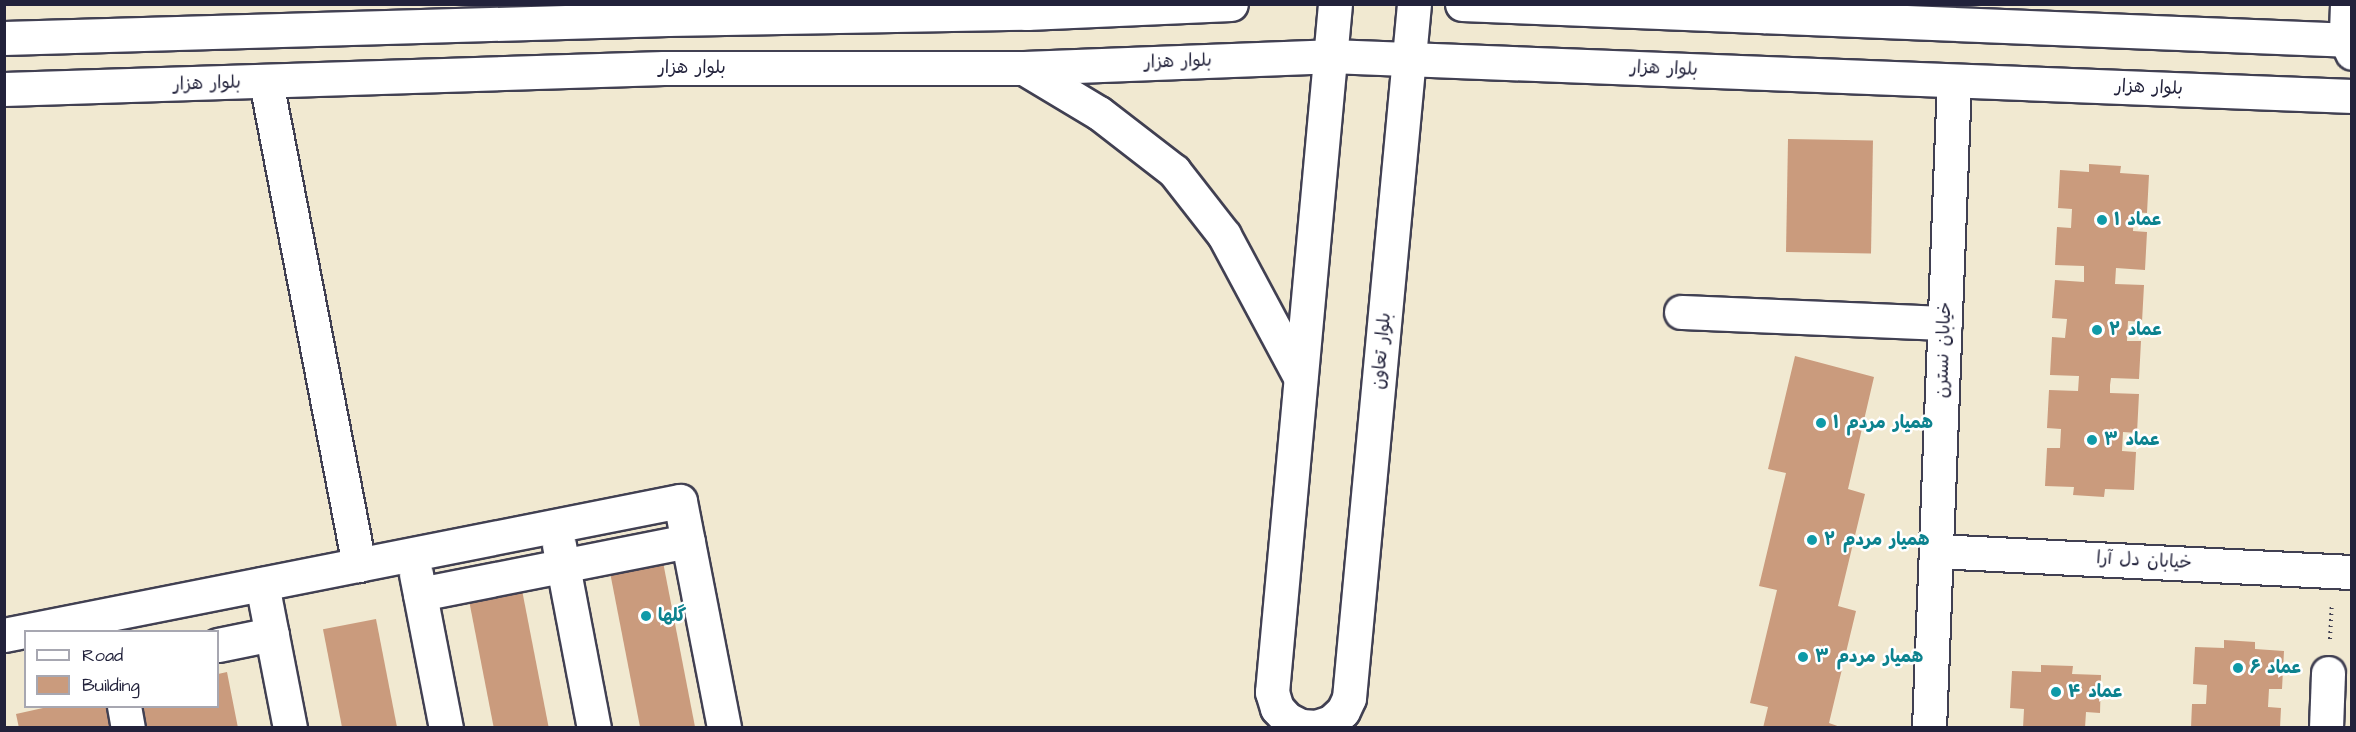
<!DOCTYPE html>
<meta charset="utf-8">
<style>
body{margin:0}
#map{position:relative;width:2356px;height:732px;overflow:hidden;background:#f1e9d1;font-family:"Architects Daughter","Playpen Sans Arabic",sans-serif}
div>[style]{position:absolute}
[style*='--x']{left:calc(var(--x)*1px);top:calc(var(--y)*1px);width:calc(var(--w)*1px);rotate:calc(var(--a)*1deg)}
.building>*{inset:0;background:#ca9b7d;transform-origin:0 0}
.path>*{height:4px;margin-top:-2px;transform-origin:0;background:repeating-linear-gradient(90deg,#414052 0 1.5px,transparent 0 6px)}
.roads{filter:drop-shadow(2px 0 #414052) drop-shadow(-2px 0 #414052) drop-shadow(0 2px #414052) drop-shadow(0 -2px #414052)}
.minor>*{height:33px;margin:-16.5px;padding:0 16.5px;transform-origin:16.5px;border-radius:16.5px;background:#fff}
.tertiary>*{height:33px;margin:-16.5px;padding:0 16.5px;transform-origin:16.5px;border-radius:16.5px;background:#fff}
.secondary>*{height:33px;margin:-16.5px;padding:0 16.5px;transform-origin:16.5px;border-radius:16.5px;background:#fff}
.dots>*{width:16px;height:16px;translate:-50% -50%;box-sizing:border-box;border:3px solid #fff;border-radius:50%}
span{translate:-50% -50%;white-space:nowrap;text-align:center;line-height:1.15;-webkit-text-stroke:5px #fff;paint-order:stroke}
.street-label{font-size:18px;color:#22223b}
.culture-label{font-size:18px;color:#0d838f;font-weight:700}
.left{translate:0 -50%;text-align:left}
.frame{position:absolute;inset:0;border:6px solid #22223b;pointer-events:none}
.legend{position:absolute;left:24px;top:630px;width:195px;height:78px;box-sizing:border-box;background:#fff;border:2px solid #a7a7b1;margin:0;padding:8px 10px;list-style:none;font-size:18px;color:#22223b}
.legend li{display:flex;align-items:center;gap:12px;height:30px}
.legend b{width:30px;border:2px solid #a7a7b1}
</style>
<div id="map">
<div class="building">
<i style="left:1788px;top:139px;width:85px;height:113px;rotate:1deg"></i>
<i style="clip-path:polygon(2089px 164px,2121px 166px,2120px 173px,2149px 175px,2147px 213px,2134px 212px,2133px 231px,2147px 232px,2145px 270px,2116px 268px,2115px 284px,2144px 285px,2142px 322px,2128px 321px,2127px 341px,2141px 341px,2139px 379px,2111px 378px,2110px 385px,2110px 393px,2139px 394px,2137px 433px,2123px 432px,2122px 451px,2136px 452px,2134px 490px,2105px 489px,2104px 497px,2073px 495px,2074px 487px,2045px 486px,2047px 448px,2060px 448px,2061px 429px,2047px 428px,2049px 390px,2078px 391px,2079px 376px,2050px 375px,2052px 337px,2065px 338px,2067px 319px,2052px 318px,2055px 280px,2084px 282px,2084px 266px,2055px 265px,2057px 227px,2071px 228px,2072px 209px,2058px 208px,2060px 170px,2089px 172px)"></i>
<i style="clip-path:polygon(1795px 356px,1874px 377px,1848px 489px,1865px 494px,1838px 606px,1856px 611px,1829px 723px,1843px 728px,1763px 728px,1768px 707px,1750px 703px,1777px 590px,1759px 586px,1786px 473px,1768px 469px)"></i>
<i style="left:663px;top:562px;width:169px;height:54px;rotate:79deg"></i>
<i style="left:522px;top:590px;width:141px;height:54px;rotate:79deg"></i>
<i style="left:376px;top:619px;width:111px;height:54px;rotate:79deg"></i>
<i style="clip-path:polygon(2224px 640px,2255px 642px,2255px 649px,2284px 651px,2282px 689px,2269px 689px,2268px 707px,2281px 708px,2280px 728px,2191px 728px,2192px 704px,2206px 704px,2207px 685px,2193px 684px,2195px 647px,2224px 648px)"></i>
<i style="clip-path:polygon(2041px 665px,2073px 666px,2072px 674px,2101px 675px,2100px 713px,2086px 712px,2085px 728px,2023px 728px,2024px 709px,2010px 708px,2012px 671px,2041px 672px)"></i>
<i style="clip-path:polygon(227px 672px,238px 728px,141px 728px,137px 706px,218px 706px,218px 674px)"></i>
<i style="clip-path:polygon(52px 706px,111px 706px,115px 728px,19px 728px,16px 714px)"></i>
</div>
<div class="path">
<i style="--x:2330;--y:639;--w:34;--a:-87"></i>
</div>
<div class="roads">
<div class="minor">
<i style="--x:1681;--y:312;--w:264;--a:2.4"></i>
<i style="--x:559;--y:545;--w:186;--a:79.2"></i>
<i style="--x:416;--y:574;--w:157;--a:79"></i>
<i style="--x:262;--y:584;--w:147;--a:79"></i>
<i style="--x:420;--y:594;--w:273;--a:-11.2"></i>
<i style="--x:4;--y:635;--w:689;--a:-11.21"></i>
<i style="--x:680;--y:501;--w:231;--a:79"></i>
<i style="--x:218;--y:645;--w:55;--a:-11.5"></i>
<i style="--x:124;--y:706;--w:22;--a:80"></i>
<i style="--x:2326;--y:728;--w:55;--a:-87.9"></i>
</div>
<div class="tertiary">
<i style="--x:1462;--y:4;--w:891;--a:2.32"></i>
<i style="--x:2347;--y:4;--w:36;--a:92"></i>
<i style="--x:2346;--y:40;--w:14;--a:65"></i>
<i style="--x:4;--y:38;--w:664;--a:-1.64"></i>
<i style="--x:668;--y:19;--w:359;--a:-1"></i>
<i style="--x:1027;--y:13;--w:204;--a:-2.5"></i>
<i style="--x:266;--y:82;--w:492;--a:79.1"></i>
<i style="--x:4;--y:89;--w:660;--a:-1.82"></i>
<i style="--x:664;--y:68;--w:360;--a:0"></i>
<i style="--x:1024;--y:68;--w:306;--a:-2.2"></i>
<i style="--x:1330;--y:56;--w:1023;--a:2.24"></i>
<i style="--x:1936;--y:551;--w:417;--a:2.9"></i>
<i style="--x:1929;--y:728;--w:647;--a:-87.79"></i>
</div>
<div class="secondary">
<i style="--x:1335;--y:4;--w:691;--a:95.23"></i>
<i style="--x:1272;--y:692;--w:17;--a:73"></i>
<i style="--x:1277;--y:708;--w:15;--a:48"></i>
<i style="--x:1287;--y:719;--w:16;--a:27"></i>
<i style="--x:1301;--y:726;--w:15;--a:4"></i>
<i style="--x:1316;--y:727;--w:16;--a:-18"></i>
<i style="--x:1331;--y:722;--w:16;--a:-43"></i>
<i style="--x:1343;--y:711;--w:14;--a:-65"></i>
<i style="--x:1349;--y:698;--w:697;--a:-84.65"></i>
<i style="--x:1737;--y:4;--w:30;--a:24"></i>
<i style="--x:1027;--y:13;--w:42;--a:-12.4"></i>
<i style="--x:1024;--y:68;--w:87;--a:31"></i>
<i style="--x:1099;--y:113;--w:95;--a:37.7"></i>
<i style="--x:1174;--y:171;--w:81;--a:52"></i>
<i style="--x:1224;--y:235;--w:161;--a:61.8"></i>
</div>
</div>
<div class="dots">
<i style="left:2102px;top:220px;background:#0f9aa8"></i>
<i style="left:2097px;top:330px;background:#0f9aa8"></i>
<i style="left:1821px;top:423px;background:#0f9aa8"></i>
<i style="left:2092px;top:440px;background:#0f9aa8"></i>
<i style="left:1812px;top:540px;background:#0f9aa8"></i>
<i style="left:646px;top:616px;background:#0f9aa8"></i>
<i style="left:1803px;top:657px;background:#0f9aa8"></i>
<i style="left:2238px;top:668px;background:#0f9aa8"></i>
<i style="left:2056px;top:692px;background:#0f9aa8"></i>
</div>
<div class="street-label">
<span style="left:1178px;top:62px;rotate:-2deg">بلوار هزار</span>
<span style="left:692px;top:68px">بلوار هزار</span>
<span style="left:1664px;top:69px;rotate:2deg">بلوار هزار</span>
<span style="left:207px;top:84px;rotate:-2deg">بلوار هزار</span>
<span style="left:2149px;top:88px;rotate:2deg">بلوار هزار</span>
<span style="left:1944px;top:350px;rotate:-88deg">خیابان نسترن</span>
<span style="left:1382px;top:351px;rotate:-85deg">بلوار تعاون</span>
<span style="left:2144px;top:561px;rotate:3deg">خیابان دل آرا</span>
</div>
<div class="culture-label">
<span class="left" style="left:2114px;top:220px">عماد ۱</span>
<span class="left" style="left:2109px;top:330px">عماد ۲</span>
<span class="left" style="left:1833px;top:423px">همیار مردم ۱</span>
<span class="left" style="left:2104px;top:440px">عماد ۳</span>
<span class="left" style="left:1824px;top:540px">همیار مردم ۲</span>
<span class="left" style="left:658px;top:616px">گلها</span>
<span class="left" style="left:1815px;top:657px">همیار مردم ۳</span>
<span class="left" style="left:2250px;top:668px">عماد ۶</span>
<span class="left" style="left:2068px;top:692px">عماد ۴</span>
</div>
<div class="frame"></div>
<ul class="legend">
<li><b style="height:8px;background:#fff"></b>Road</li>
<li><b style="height:16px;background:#ca9b7d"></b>Building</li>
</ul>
</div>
